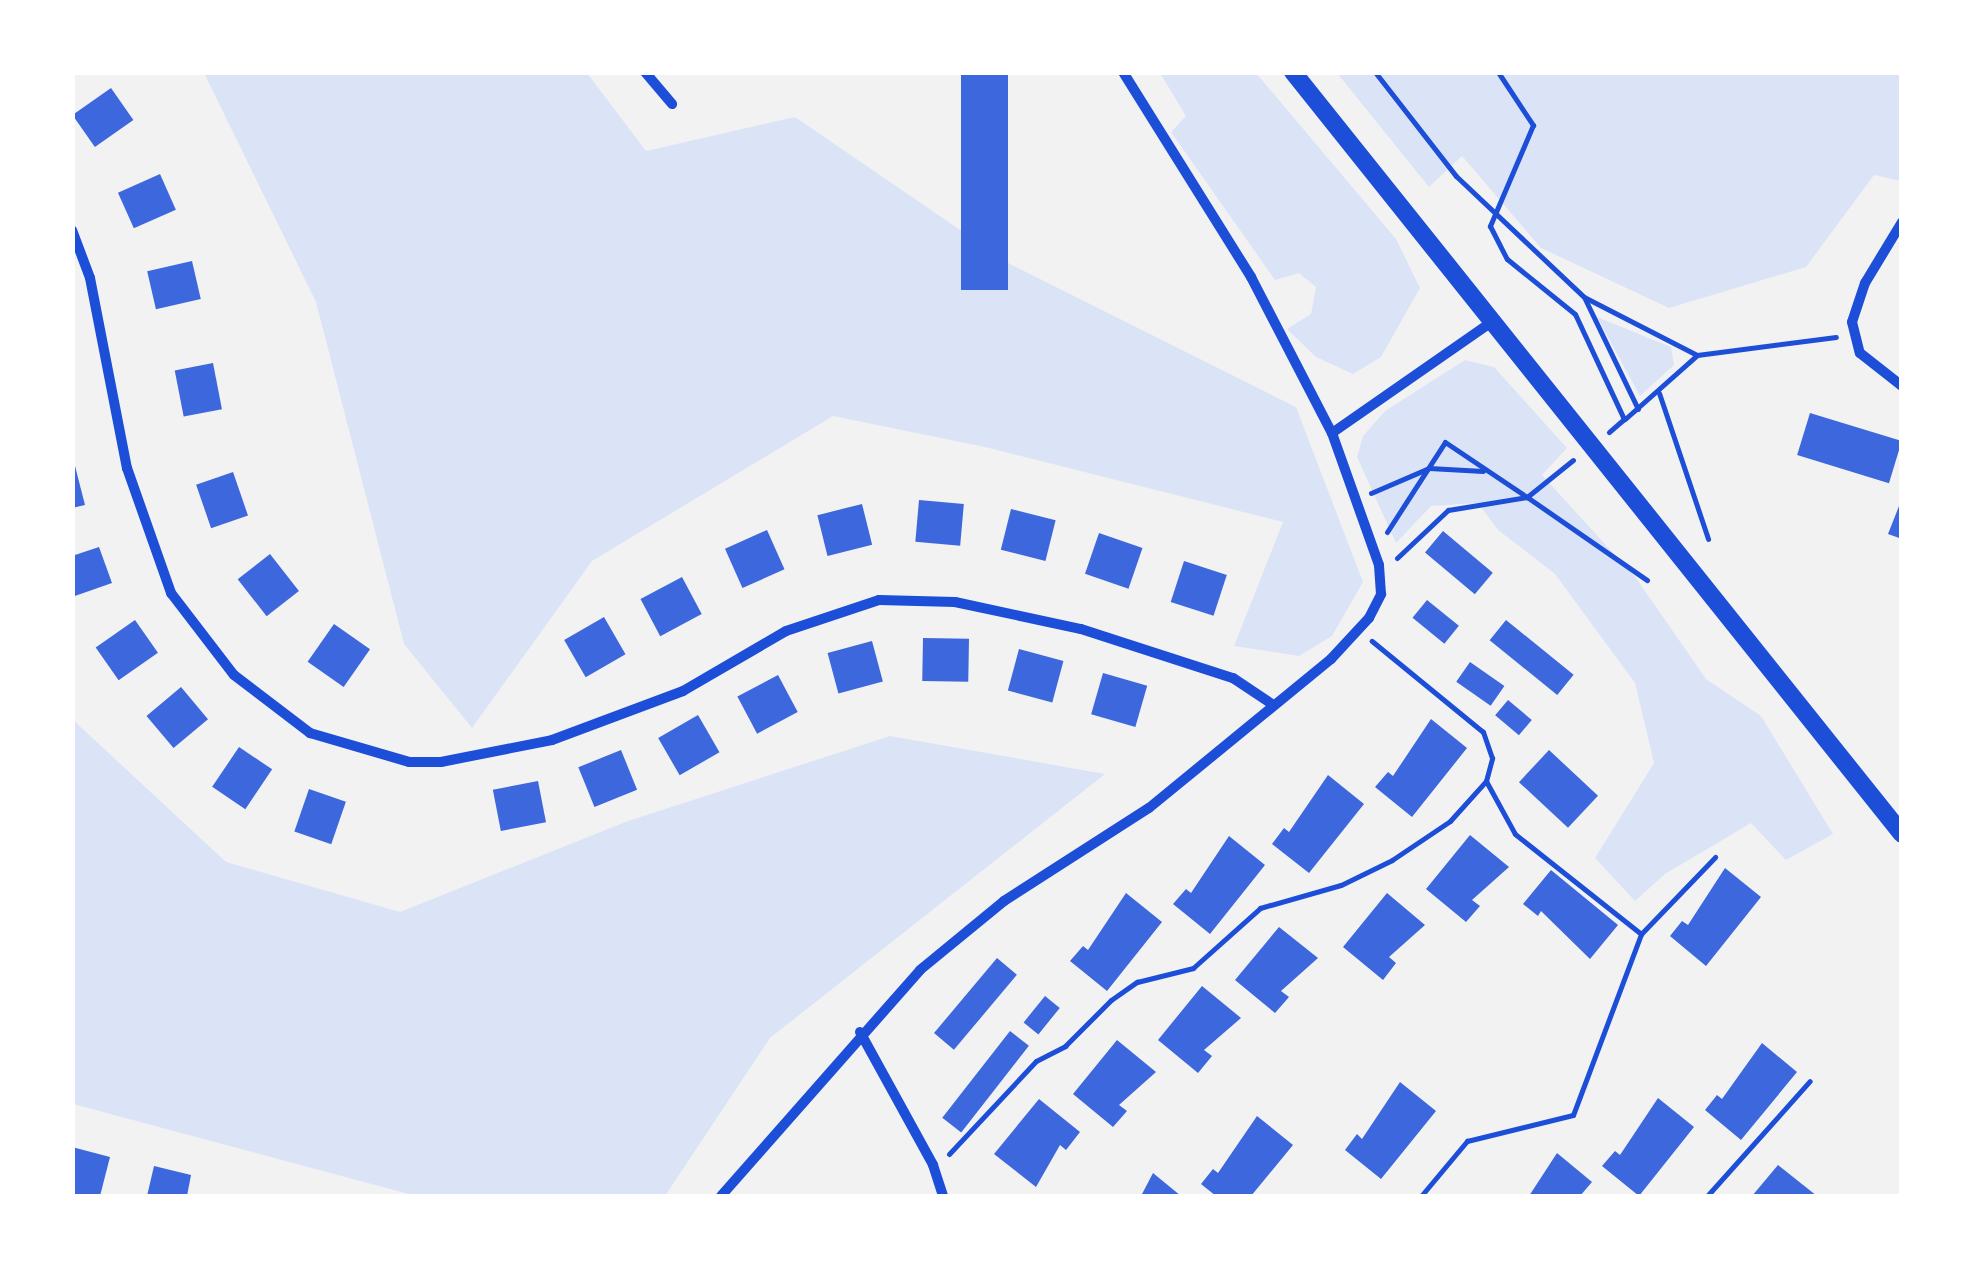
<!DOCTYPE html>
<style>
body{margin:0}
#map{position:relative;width:1974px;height:1269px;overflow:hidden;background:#f2f2f2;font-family:"Fira Sans Condensed",sans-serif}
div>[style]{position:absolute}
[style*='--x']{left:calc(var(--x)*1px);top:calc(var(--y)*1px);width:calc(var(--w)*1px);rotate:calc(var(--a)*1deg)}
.green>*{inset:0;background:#dbe4f7}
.building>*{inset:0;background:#3d67dc;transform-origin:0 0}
.path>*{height:5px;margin:-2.5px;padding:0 2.5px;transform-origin:2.5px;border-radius:2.5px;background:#1d4ed8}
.minor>*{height:10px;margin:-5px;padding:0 5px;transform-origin:5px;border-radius:5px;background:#1d4ed8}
.secondary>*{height:18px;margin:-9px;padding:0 9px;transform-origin:9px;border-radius:9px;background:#1d4ed8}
span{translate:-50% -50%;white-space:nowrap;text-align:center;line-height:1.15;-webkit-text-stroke:10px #fff;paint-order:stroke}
.frame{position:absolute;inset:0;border:75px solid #fff;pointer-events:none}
</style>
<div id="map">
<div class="green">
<i style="clip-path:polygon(204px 73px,587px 73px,646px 151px,795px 117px,1010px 264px,1296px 407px,1363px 582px,1332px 636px,1299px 656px,1234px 646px,1283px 522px,985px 447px,833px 416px,592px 561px,472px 728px,404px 644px,316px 302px)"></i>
<i style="clip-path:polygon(1160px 73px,1256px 73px,1396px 239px,1420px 288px,1381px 357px,1353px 374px,1316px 357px,1287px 329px,1311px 314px,1316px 287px,1299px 273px,1275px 280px,1171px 132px,1186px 116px)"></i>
<i style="clip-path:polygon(1337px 73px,1901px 73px,1901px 181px,1874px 175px,1806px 267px,1669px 308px,1541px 248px,1462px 156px,1429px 187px)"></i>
<i style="clip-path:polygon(1597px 317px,1671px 347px,1674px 365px,1640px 396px)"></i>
<i style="clip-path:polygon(1465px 360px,1494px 367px,1567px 448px,1542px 475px,1636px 578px,1706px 679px,1761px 716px,1833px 834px,1786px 860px,1751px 823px,1665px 874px,1635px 901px,1595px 858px,1654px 763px,1635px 683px,1555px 574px,1498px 530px,1478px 503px,1431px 506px,1396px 543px,1357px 457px,1363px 436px,1385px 411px)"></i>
<i style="clip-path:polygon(72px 719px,226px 862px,400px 912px,628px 821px,890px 736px,1105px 774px,770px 1038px,665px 1196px,416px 1196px,73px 1104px)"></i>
</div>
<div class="building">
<i style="left:961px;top:72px;width:47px;height:218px"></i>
<i style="left:111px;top:88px;width:39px;height:47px;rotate:55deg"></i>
<i style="left:160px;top:174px;width:39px;height:46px;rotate:66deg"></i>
<i style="left:192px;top:261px;width:39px;height:46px;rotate:77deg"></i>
<i style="left:213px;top:363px;width:47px;height:39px;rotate:79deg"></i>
<i style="left:1810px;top:413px;width:96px;height:44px;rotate:17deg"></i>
<i style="clip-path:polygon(74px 462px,85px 505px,72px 508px,72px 463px)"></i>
<i style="left:233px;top:472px;width:46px;height:39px;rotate:71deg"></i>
<i style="left:919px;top:500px;width:45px;height:42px;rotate:5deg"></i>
<i style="clip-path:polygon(1901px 501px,1902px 501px,1902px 539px,1888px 534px)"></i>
<i style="left:862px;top:504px;width:42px;height:46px;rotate:76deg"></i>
<i style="left:1011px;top:509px;width:46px;height:42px;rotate:14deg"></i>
<i style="left:767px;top:530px;width:43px;height:46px;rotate:66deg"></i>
<i style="left:1443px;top:531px;width:65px;height:28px;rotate:40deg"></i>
<i style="left:1099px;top:533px;width:46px;height:43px;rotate:19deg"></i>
<i style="clip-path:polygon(99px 547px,112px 583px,72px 597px,72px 556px)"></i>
<i style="left:270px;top:554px;width:47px;height:41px;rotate:52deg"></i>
<i style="left:1184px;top:561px;width:45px;height:43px;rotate:18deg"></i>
<i style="left:682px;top:577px;width:42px;height:47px;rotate:62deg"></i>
<i style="left:1427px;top:600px;width:41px;height:23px;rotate:39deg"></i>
<i style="left:604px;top:617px;width:43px;height:46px;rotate:60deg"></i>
<i style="left:135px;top:620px;width:40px;height:48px;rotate:55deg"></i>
<i style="left:1506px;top:620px;width:87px;height:26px;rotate:39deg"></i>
<i style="left:334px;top:624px;width:44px;height:46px;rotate:35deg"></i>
<i style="left:923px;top:638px;width:46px;height:43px;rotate:1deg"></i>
<i style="left:872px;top:641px;width:42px;height:46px;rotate:75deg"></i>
<i style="left:1019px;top:649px;width:46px;height:43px;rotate:15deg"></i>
<i style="left:1470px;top:662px;width:42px;height:24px;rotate:35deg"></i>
<i style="left:1103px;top:673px;width:46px;height:43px;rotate:16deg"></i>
<i style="left:778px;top:675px;width:42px;height:46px;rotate:62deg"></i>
<i style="left:181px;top:687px;width:42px;height:45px;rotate:50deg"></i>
<i style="left:1508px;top:700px;width:31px;height:20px;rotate:40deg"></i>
<i style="left:698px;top:715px;width:43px;height:46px;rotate:60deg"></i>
<i style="clip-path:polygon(1431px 719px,1467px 748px,1412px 817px,1375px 787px,1388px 772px,1393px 776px)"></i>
<i style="left:239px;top:747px;width:40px;height:48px;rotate:34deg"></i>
<i style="left:621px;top:750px;width:43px;height:46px;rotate:68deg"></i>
<i style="left:1549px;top:750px;width:67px;height:44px;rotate:43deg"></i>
<i style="clip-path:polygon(1328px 775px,1364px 804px,1309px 873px,1272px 844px,1284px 828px,1289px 832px)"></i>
<i style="left:538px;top:781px;width:42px;height:46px;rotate:79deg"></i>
<i style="left:309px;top:789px;width:39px;height:45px;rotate:19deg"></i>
<i style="clip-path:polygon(1470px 835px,1509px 867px,1472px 900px,1480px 906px,1466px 922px,1426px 889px)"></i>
<i style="clip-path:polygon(1229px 836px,1265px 865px,1210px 934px,1173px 904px,1186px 889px,1191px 893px)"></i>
<i style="clip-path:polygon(1725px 868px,1761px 897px,1706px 966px,1670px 936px,1682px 921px,1688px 925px)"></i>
<i style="clip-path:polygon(1551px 870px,1618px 925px,1590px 959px,1541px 911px,1538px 916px,1523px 904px)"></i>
<i style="clip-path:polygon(1126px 893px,1162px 922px,1107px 991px,1070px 961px,1083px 946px,1088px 950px)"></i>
<i style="clip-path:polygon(1387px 893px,1425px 925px,1389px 957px,1396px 963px,1383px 980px,1343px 947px)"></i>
<i style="clip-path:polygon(1279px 927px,1318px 958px,1281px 991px,1289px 997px,1275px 1013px,1235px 980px)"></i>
<i style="left:997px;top:958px;width:26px;height:98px;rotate:40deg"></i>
<i style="clip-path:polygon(1202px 986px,1241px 1018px,1204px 1050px,1212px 1056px,1198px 1073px,1158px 1040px)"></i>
<i style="left:1045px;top:996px;width:19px;height:34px;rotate:39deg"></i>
<i style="left:1010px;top:1031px;width:24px;height:110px;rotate:38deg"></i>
<i style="clip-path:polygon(1117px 1040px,1156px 1072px,1119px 1105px,1127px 1111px,1113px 1127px,1073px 1094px)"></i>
<i style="clip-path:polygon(1762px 1043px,1797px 1072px,1741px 1140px,1705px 1110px,1717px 1095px,1722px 1099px)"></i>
<i style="clip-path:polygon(1400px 1082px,1436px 1111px,1381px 1179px,1345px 1150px,1357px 1134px,1362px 1139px)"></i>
<i style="clip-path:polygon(1658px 1098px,1694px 1127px,1639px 1196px,1602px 1166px,1615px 1151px,1620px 1155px)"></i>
<i style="clip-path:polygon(1039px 1099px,1080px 1132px,1066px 1150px,1060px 1145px,1036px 1187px,994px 1154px)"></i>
<i style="clip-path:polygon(1257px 1116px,1293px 1145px,1251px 1196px,1216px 1196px,1201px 1184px,1213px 1169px,1218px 1173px)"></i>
<i style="clip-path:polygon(72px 1147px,110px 1157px,100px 1196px,72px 1196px)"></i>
<i style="clip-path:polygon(1557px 1153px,1592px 1182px,1580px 1196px,1529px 1196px)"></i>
<i style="clip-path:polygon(1778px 1165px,1817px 1196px,1752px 1196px)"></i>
<i style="clip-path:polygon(154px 1166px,191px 1175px,187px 1196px,147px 1196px)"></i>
<i style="clip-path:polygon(1153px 1173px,1181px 1196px,1141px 1196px)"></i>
</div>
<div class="path">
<i style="--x:1375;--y:72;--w:132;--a:52.1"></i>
<i style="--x:1456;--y:176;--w:176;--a:43.4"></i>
<i style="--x:1584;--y:297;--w:127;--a:27.2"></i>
<i style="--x:1697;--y:355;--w:140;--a:-7.4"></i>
<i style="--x:1498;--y:72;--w:64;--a:56.6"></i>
<i style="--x:1533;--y:125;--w:110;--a:113.1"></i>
<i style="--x:1490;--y:226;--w:37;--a:63"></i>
<i style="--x:1507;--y:259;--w:87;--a:39"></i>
<i style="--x:1575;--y:314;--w:116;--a:65"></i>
<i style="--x:1624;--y:419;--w:20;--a:139"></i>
<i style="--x:1585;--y:299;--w:122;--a:64.3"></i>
<i style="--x:1659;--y:393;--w:154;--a:71.4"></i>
<i style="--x:1625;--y:419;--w:96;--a:-41.6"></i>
<i style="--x:1371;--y:493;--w:63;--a:-23.3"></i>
<i style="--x:1429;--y:468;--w:54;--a:3.2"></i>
<i style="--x:1387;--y:532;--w:107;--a:-57.2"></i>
<i style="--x:1445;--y:442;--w:99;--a:33.9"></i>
<i style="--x:1527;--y:497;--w:59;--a:-38.8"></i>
<i style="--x:1397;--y:558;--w:70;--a:-43.3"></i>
<i style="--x:1448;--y:510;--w:80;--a:-9.3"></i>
<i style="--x:1527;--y:497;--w:146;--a:34.7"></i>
<i style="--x:1486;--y:781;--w:60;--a:61.3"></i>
<i style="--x:1515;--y:834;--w:161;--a:38.4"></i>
<i style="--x:949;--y:1154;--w:127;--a:-46.9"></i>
<i style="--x:1036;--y:1061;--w:33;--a:-27"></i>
<i style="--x:1065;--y:1046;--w:65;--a:-45"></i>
<i style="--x:1111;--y:1000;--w:32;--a:-35"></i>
<i style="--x:1137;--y:982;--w:58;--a:-14"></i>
<i style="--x:1193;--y:968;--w:90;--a:-41.8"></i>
<i style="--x:1260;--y:908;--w:84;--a:-15.9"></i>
<i style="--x:1341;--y:885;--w:57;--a:-26.1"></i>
<i style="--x:1392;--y:860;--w:70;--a:-33.9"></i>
<i style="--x:1450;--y:821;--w:54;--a:-48"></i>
<i style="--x:1486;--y:781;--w:24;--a:-75"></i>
<i style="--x:1492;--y:758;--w:28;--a:-109"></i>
<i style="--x:1483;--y:732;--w:144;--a:-140.7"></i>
<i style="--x:1421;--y:1196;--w:72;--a:-50.1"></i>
<i style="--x:1467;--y:1141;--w:109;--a:-13.8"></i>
<i style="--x:1573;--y:1115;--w:193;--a:-69.4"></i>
<i style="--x:1641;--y:934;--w:107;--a:-46.1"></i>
<i style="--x:1707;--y:1196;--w:154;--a:-48.2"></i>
</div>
<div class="minor">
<i style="--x:645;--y:72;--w:42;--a:49.8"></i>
<i style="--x:1123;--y:72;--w:242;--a:58"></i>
<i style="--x:1251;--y:277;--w:176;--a:62.6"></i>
<i style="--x:1902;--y:222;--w:71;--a:121.2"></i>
<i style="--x:1865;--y:283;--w:41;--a:108.4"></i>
<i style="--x:1852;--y:322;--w:32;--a:76"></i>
<i style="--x:1860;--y:353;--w:53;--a:38.2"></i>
<i style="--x:72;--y:230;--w:51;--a:69.4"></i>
<i style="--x:90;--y:278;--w:194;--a:79"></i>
<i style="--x:127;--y:468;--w:133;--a:70.6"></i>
<i style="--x:171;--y:593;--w:103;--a:52.5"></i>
<i style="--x:234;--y:675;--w:96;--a:37.3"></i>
<i style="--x:310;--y:733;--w:103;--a:16.3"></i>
<i style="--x:409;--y:762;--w:32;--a:0"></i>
<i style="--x:441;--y:762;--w:113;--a:-11.2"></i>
<i style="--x:552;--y:740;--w:140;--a:-20.5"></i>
<i style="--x:683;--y:691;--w:119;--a:-30.2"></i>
<i style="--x:786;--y:631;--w:98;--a:-18.4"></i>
<i style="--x:879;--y:600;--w:76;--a:1.5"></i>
<i style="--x:955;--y:602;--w:129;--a:12.1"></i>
<i style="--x:1081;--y:629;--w:160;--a:17.9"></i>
<i style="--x:1233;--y:678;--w:47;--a:33.7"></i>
<i style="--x:860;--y:1032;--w:152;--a:61.2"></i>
<i style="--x:933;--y:1165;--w:33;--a:72"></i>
<i style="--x:721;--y:1196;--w:301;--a:-48.6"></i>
<i style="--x:920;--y:970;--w:109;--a:-39.4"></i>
<i style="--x:1004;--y:901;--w:172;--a:-32.7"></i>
<i style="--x:1149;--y:808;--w:235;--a:-39.3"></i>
<i style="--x:1331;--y:659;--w:56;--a:-47.2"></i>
<i style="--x:1369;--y:618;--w:27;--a:-63"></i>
<i style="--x:1381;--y:594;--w:29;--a:-94"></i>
<i style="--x:1379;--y:565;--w:140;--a:-109.6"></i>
<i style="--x:1332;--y:433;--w:195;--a:-34.8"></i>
</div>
<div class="secondary">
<i style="--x:1293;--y:72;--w:975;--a:51.37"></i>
</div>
<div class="frame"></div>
</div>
